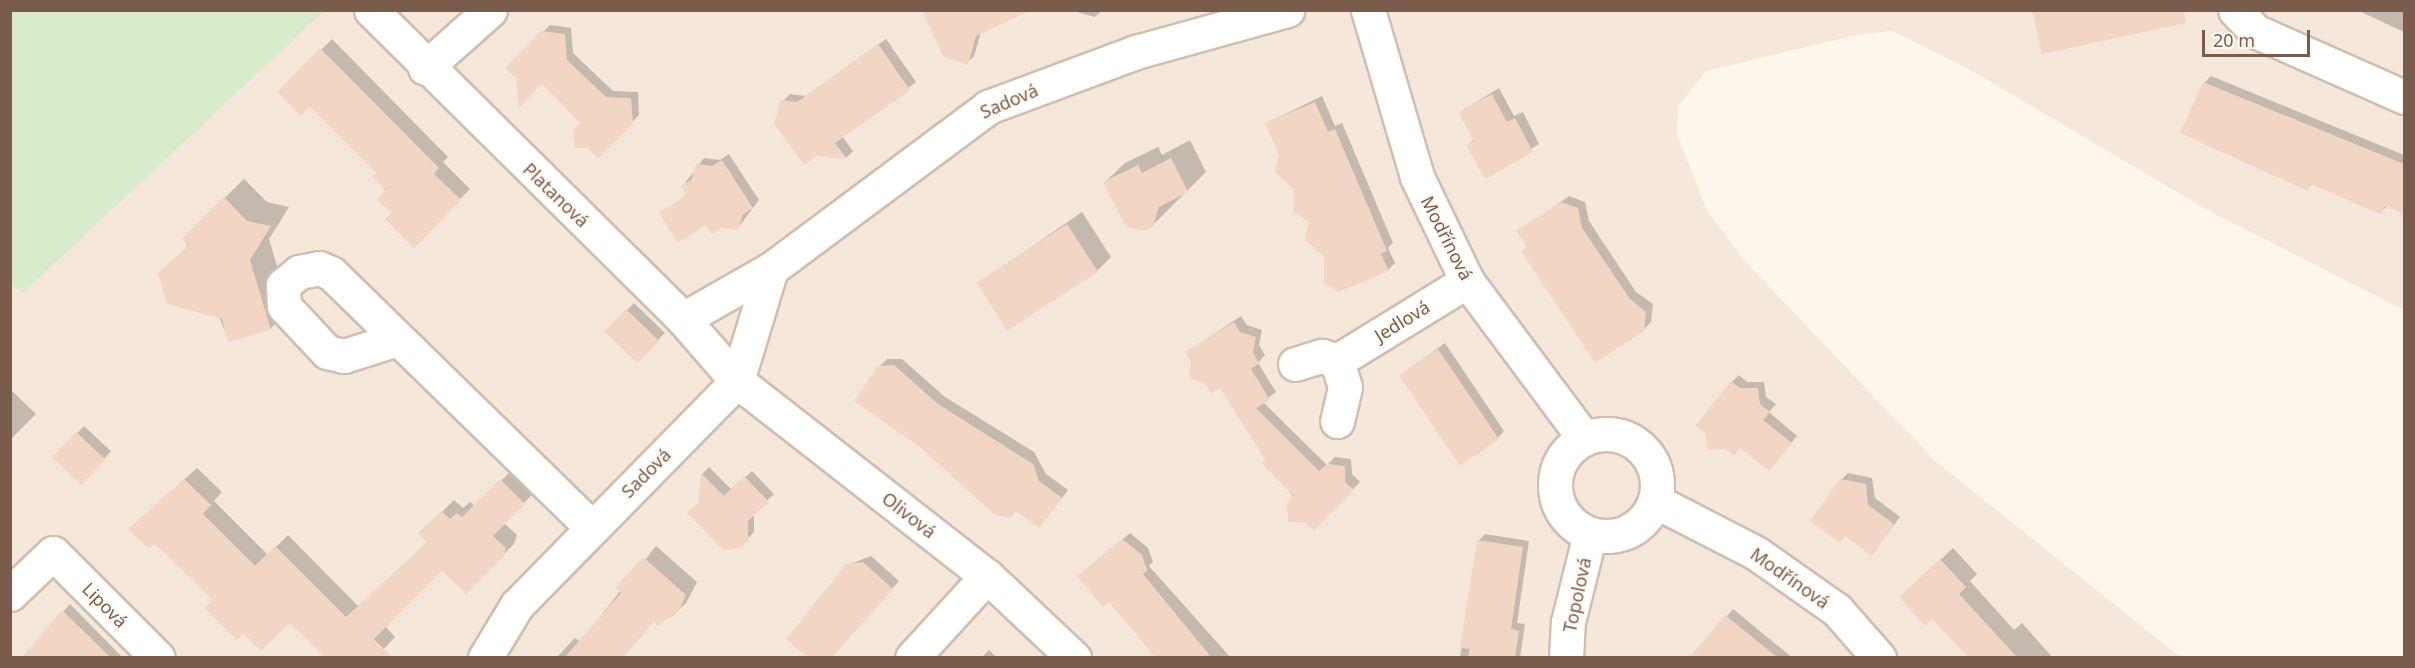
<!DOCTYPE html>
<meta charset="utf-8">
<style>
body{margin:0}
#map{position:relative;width:2415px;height:668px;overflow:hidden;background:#fdf6ec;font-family:"Noto Sans",sans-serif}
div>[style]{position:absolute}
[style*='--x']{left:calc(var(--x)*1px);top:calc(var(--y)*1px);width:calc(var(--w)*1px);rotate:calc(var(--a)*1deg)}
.residential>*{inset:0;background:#f5e8da}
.green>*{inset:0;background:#d8ecc9}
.shadow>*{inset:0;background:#0003;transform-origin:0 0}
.building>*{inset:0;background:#f3d5c3;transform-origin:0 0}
.roads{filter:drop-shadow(2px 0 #d1beb0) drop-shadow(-2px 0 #d1beb0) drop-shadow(0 2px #d1beb0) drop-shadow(0 -2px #d1beb0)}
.minor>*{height:33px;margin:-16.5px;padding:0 16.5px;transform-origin:16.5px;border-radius:16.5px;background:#fff}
.minor>.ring{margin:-16.5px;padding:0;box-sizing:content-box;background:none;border:33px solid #fff;border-radius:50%}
span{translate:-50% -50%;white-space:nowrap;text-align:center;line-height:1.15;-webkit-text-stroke:4.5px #fffaf3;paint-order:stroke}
.street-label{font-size:18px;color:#7a5c4d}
.frame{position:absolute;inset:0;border:12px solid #7a5c4d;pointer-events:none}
.scale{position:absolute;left:2202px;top:30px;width:108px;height:27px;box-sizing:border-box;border:3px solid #7a5c4d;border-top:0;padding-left:8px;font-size:18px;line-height:21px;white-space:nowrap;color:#7a5c4d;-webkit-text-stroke:4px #fffaf3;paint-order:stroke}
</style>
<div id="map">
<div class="residential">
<i style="clip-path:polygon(10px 11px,2404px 11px,2404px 310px,2209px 211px,1967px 68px,1893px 31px,1861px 34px,1706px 71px,1678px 106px,1677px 134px,1706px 209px,1743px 259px,1935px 461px,2180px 657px,11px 657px)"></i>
</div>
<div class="green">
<i style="clip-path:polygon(11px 10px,322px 10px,323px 12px,23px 293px,10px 283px)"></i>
</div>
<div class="shadow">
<i style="clip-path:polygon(1069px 10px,1103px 10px,1095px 17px)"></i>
<i style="clip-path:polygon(2357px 10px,2404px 10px,2404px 32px)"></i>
<i style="clip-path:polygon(926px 16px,981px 32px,974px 56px,967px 63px)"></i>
<i style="clip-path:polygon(550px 25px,571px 28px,573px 53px,613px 91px,638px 92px,639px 115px,598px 157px,582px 123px,542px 82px,517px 78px,507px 68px)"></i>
<i style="clip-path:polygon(332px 39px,448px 157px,443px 162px,470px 189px,414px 246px,393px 213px,379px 173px,310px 105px,279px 92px)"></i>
<i style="clip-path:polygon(886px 39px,916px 82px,842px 136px,853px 151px,846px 158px,816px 155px,783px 101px,790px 94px,806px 96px)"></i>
<i style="clip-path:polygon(2211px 76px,2404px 155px,2404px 213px,2388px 205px,2380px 213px,2313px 183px,2307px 189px,2204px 83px)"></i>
<i style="clip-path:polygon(1499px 88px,1514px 116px,1523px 112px,1539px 144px,1485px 177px,1468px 145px,1474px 139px,1460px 112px)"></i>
<i style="clip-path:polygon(1322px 96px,1335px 126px,1342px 123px,1393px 243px,1388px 248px,1395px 263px,1388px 270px,1326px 257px,1267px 123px)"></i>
<i style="clip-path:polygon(1190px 140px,1206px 172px,1152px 226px,1105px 182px,1125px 163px,1158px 147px,1162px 155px)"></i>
<i style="clip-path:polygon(729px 154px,759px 200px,737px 229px,661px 213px,688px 194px,683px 186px,704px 158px,720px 160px)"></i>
<i style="clip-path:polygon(244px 179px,267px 202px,289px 207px,269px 239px,290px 309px,271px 328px,229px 340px,184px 238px)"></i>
<i style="clip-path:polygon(1569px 196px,1585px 202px,1589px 221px,1636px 292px,1653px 304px,1651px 322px,1643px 330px,1528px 246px,1518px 232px)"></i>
<i style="clip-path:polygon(1082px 212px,1111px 257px,1097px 271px,978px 284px)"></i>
<i style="left:634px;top:303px;width:43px;height:40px;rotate:44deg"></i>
<i style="clip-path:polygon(1241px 316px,1247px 325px,1262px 330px,1259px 345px,1265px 355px,1258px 363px,1276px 392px,1263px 402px,1327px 465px,1335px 457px,1351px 459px,1352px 474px,1360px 482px,1314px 529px,1220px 385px,1187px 352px)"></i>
<i style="clip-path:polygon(1445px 343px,1504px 431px,1498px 438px,1401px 375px)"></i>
<i style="clip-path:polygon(887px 359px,902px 359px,945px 397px,1034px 452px,1046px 474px,1068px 490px,1046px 519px,879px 367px)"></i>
<i style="clip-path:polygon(1739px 375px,1747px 382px,1764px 382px,1766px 397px,1776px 404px,1769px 412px,1797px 436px,1776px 462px,1732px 382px)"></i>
<i style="clip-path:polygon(10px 389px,36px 414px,10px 440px)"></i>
<i style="left:84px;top:426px;width:37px;height:44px;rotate:43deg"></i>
<i style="clip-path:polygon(709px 467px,732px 490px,752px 471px,774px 494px,754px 513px,754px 532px,740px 546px,699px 503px,703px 473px)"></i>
<i style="clip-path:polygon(197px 468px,222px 492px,214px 501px,268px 555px,288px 535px,358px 606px,429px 542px,421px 533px,454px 500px,463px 508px,470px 502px,475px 506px,513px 469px,536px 491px,504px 523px,517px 535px,514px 544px,466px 592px,442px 569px,385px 626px,395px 637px,383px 650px,383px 658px,332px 658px,290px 621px,215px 600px,142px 517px)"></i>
<i style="clip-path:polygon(1848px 473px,1872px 478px,1875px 498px,1900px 517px,1872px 554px,1846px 535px,1840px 541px,1841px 480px)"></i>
<i style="clip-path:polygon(1130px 533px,1148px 548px,1153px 562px,1149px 566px,1231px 658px,1157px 658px,1109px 600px,1086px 569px)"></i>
<i style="clip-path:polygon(1485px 534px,1529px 541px,1517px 623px,1525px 624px,1520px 658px,1460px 658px,1478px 541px)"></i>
<i style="clip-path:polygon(656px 546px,697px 582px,686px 603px,673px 616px,654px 621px,622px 658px,556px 658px,575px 638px,580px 642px)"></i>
<i style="clip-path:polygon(1953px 548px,1977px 574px,1970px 581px,2014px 630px,2022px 623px,2053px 658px,1970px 658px,1932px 617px,1913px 585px)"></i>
<i style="clip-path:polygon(871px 556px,899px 581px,831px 658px,809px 658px,788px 639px,847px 565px)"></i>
<i style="clip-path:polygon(70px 604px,123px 658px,22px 658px)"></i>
<i style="clip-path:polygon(1733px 609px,1793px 658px,1705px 658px,1697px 651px)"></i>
<i style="clip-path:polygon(989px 650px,997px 658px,981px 658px)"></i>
</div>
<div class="building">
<i style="clip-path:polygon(922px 10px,1031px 10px,976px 36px,968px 65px,943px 56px)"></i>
<i style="clip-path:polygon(2032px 10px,2184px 10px,2186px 23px,2042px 54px)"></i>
<i style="clip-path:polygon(541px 31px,565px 34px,567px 60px,606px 97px,631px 98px,633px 124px,598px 159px,588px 148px,575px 148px,573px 130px,580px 123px,542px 84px,519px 108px,516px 78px,505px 68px)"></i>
<i style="clip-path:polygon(878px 44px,910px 90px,835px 143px,847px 159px,816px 156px,804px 165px,774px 124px,781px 100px,797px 102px)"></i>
<i style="clip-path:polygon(320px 48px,439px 168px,434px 174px,461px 200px,414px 248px,385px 219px,391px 213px,377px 199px,386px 190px,372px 177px,376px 173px,310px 107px,301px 116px,277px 92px)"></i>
<i style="clip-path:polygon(2203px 82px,2404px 164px,2404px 214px,2385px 206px,2380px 214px,2311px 184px,2308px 191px,2180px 133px)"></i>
<i style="clip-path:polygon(1492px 94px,1507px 122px,1515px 118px,1533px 152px,1485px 179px,1466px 145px,1474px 141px,1458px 112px)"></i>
<i style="clip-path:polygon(1315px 102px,1328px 132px,1335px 129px,1387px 251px,1381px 254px,1389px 271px,1339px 292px,1324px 283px,1324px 257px,1305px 239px,1309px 222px,1293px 212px,1293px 189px,1274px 171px,1279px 155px,1265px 123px)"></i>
<i style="clip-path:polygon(1171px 158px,1188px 192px,1159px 207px,1153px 227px,1144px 231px,1126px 227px,1103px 182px,1138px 165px,1142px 173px)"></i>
<i style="clip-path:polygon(722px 160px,753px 208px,743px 214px,738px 230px,721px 228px,712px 234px,706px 225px,678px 243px,659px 213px,687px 195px,681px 186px,691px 180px,696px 164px,712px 166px)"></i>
<i style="clip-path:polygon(224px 197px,247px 221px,271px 226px,250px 260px,271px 330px,228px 342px,222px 319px,167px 304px,158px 273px,189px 245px,182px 239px)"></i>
<i style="clip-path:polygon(1561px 202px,1578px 208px,1582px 228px,1630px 299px,1646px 312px,1644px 331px,1595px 363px,1521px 251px,1527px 247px,1516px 231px)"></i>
<i style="left:1067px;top:224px;width:57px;height:108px;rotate:57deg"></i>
<i style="left:626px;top:309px;width:46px;height:31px;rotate:44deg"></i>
<i style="clip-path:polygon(1234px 322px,1240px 332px,1256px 337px,1253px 352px,1259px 363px,1251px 369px,1270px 400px,1256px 408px,1319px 471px,1327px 464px,1345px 466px,1345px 482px,1354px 490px,1314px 531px,1305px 523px,1288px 522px,1287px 503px,1294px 496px,1261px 463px,1265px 459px,1220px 388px,1211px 393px,1203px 382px,1189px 379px,1191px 362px,1185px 352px)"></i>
<i style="left:1438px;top:349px;width:109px;height:47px;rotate:56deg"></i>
<i style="clip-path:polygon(894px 365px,938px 404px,1033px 464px,1039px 481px,1062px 498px,1039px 528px,1016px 511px,1011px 518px,995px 515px,921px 448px,854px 401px,878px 366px)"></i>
<i style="clip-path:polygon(1731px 381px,1740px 388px,1758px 388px,1760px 404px,1770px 412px,1763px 420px,1792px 443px,1769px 471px,1740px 448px,1734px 456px,1725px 449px,1708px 450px,1705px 433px,1695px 426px)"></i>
<i style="left:76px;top:432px;width:40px;height:35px;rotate:43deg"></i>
<i style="clip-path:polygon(701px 473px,724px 496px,744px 476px,769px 502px,748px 521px,748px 541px,741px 548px,723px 550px,687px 513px,698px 503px)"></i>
<i style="clip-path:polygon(184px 479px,211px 505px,203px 514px,255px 566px,275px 546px,346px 617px,427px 542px,418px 533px,441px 511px,450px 519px,457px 513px,462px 517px,500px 479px,525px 504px,493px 536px,506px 548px,503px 557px,466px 594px,442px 571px,374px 639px,392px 657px,325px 657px,290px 623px,261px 651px,244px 634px,237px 640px,205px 608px,213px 600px,154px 543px,149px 549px,128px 529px)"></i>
<i style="clip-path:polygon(1840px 479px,1866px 484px,1868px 505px,1894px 524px,1872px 556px,1845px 536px,1840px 543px,1810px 521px)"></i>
<i style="clip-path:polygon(1122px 539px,1142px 555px,1147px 570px,1143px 574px,1211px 657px,1155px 657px,1109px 602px,1103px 607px,1077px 576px)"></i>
<i style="clip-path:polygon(1477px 540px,1523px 547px,1511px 629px,1519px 631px,1515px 657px,1468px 657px,1470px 649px,1460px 648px)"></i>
<i style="clip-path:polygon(643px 557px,686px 595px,679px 611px,658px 626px,654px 622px,623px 657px,565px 657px,621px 593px,615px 588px)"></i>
<i style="clip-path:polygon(1940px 559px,1966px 587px,1959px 594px,2017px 657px,1968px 657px,1932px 619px,1925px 626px,1899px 597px)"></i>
<i style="clip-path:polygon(863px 562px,893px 589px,832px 657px,807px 657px,786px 639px,846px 564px)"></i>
<i style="clip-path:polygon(62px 610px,110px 657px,22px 657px)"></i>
<i style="clip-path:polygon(1725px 615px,1777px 657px,1690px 657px)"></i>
</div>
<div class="roads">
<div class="minor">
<i style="--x:371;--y:10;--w:439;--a:44.7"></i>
<i style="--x:683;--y:319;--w:82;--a:48.9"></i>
<i style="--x:737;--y:381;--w:317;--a:38"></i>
<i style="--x:987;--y:576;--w:120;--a:43.3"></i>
<i style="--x:1368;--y:10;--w:174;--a:73.6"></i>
<i style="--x:1417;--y:177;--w:115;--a:64.3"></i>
<i style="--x:1467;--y:281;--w:196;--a:53.3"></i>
<i style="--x:2235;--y:10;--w:29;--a:46"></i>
<i style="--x:2255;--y:31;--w:163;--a:23.9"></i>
<i style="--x:425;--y:68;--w:87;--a:-41.7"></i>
<i style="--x:683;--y:319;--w:101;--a:-29.6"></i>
<i style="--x:771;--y:269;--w:271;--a:-36.7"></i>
<i style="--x:988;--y:107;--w:158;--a:-20.4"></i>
<i style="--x:1136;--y:52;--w:157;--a:-15.5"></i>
<i style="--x:397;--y:339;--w:56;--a:162.2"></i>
<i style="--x:344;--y:356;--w:17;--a:-167"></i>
<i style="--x:327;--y:352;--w:63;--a:-133.1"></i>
<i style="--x:284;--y:306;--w:21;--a:-93"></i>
<i style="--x:283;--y:285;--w:21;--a:-39"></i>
<i style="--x:299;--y:272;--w:20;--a:-11"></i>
<i style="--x:319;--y:268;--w:13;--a:23"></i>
<i style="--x:331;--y:273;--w:363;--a:44.3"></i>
<i style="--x:1337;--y:361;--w:153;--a:-31.6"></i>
<i style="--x:1295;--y:364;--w:28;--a:-17"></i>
<i style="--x:1322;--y:356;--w:16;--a:18"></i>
<i style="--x:1337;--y:361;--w:27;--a:73"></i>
<i style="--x:1345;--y:387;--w:35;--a:103"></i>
<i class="ring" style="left:1555px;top:434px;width:69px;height:69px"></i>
<i style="--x:1655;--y:501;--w:114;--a:27.2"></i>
<i style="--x:1756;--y:553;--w:99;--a:35.1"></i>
<i style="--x:1837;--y:610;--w:64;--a:48.8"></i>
<i style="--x:10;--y:594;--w:59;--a:-43.6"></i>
<i style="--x:53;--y:553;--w:148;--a:45"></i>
<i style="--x:485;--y:658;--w:62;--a:-58.9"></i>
<i style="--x:517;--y:605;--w:314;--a:-45.5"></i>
<i style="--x:737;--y:381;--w:117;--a:-73.1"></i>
<i style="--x:912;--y:658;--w:111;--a:-47.6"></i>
<i style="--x:1566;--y:658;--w:36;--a:-87"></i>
<i style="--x:1568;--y:622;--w:91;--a:-76"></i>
</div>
</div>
<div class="street-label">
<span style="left:1009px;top:101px;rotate:-23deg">Sadová</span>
<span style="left:556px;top:195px;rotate:44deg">Platanová</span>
<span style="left:1447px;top:238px;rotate:63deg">Modřínová</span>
<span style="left:1402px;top:321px;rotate:-32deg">Jedlová</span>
<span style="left:646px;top:473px;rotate:-45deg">Sadová</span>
<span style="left:909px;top:515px;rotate:38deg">Olivová</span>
<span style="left:1790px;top:578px;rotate:35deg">Modřínová</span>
<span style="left:1577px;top:595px;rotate:-78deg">Topolová</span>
<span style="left:105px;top:605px;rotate:45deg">Lipová</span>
</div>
<div class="frame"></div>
<div class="scale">20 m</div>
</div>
